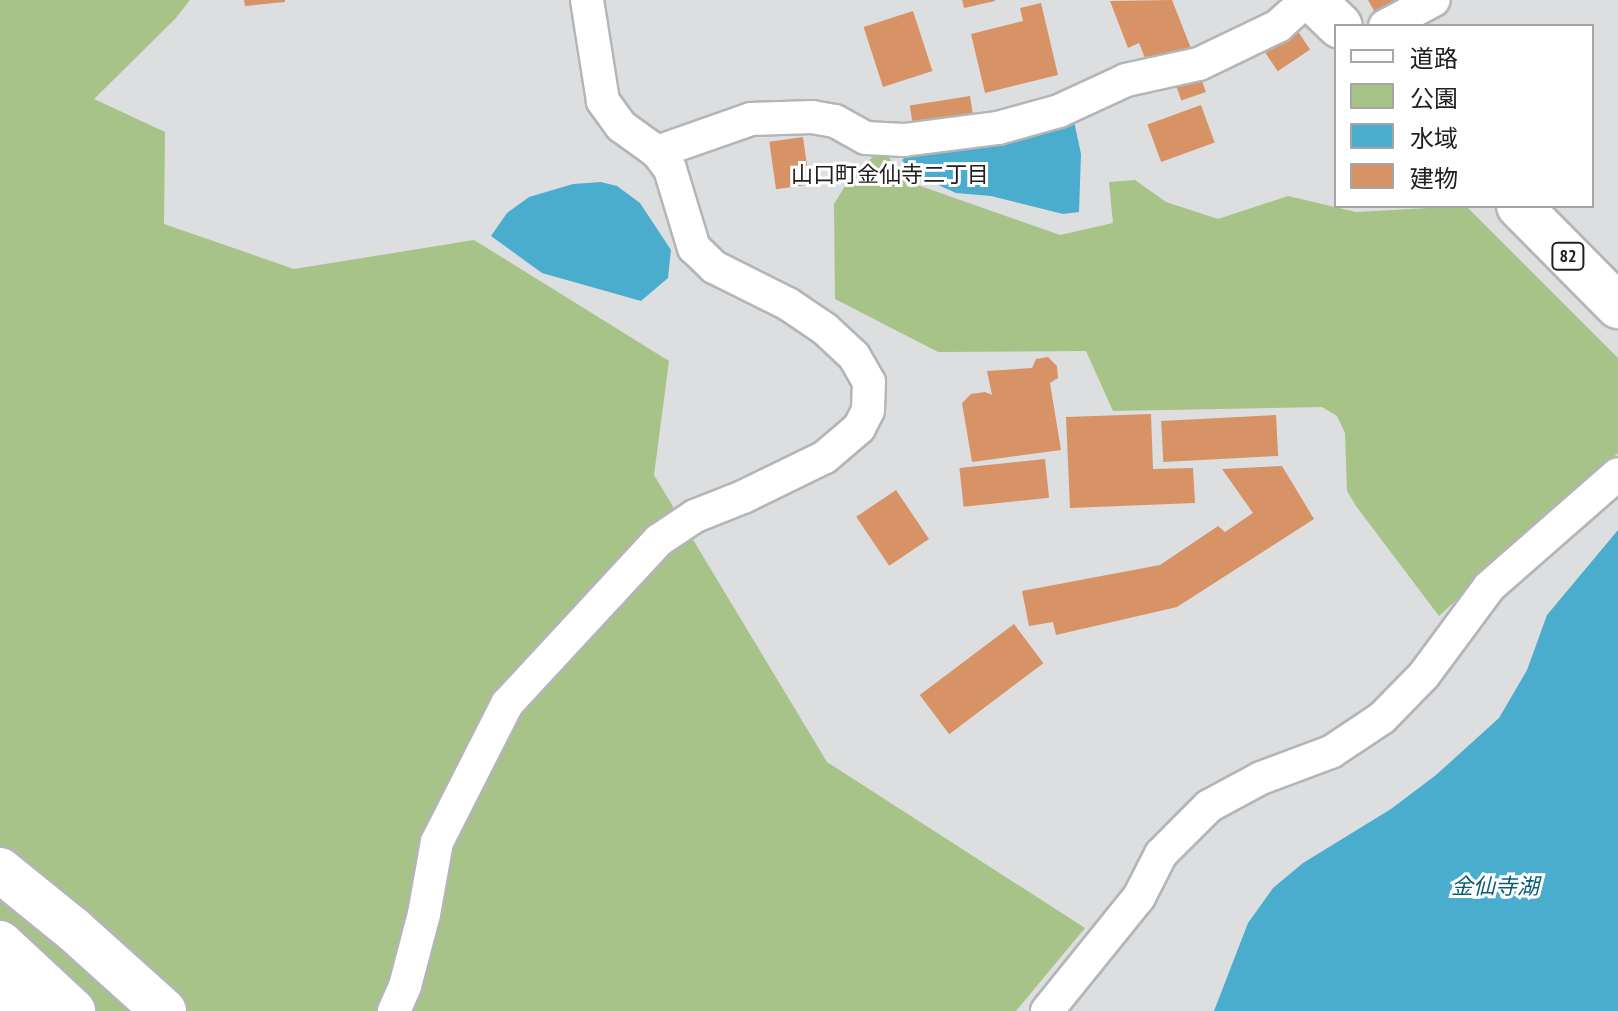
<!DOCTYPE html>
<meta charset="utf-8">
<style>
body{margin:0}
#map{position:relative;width:1618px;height:1011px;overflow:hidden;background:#dddee0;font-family:"PT Sans Narrow","Noto Sans JP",sans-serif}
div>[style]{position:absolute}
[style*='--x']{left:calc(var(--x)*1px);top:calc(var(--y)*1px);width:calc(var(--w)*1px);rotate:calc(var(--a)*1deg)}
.green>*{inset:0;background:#a7c387}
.water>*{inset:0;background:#4aadce}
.building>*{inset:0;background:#d79365;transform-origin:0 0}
.roads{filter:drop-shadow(2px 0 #b3b5b7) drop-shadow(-2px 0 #b3b5b7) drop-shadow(0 2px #b3b5b7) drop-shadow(0 -2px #b3b5b7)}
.minor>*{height:32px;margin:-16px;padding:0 16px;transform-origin:16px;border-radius:16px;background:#fff}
.primary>*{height:44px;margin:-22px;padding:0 22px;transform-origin:22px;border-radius:22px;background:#fff}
.motorway>*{height:44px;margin:-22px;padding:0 22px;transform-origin:22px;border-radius:22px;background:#fff}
span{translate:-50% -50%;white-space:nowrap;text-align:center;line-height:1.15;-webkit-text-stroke:6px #fff;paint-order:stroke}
.shield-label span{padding:2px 6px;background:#fff;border:2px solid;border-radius:6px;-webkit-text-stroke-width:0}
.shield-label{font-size:18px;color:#202021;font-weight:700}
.neighbourhood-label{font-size:22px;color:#202021}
.water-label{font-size:22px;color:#095d73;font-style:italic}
.legend{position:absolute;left:1334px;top:24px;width:260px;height:184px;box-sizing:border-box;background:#fff;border:2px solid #a6a6a6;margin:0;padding:10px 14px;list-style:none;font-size:24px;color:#202021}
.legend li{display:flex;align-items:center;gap:16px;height:40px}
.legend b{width:40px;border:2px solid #a6a6a6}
</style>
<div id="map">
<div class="green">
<i style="clip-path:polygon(0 0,190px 0,175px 19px,94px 99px,165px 132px,164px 224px,294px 269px,474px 240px,669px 361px,654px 475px,827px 762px,1085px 928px,1016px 1011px,0 1011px)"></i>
<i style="clip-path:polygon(883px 149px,906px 181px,1060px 235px,1113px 223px,1109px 182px,1135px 180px,1166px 202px,1218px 219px,1288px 196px,1356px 212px,1466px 206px,1618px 358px,1618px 453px,1439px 616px,1356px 506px,1347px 491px,1345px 433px,1337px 416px,1322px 407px,1113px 411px,1086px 351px,938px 352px,835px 299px,834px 204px,853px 173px)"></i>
</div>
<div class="water">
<i style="clip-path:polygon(1074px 121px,1081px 154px,1079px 212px,1063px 214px,991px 196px,956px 193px,912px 173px,902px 160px,913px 151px,1049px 131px)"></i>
<i style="clip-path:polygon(601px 182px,617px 186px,640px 203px,671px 250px,668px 278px,641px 301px,542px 273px,491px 236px,507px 213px,529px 197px,573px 184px)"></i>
<i style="clip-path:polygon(1618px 530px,1618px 1011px,1214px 1011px,1248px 923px,1273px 888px,1303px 863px,1391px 809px,1436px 775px,1499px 718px,1527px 670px,1547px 615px)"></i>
</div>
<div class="building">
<i style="clip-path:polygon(244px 0,285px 0,285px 2px,245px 6px)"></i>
<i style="clip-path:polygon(962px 0,995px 0,995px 1px,964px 8px)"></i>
<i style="clip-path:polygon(1172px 0,1192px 51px,1149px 68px,1139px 43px,1128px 48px,1110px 1px)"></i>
<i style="clip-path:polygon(1368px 0,1403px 0,1378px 18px)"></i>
<i style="clip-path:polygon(1041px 3px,1058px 75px,985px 93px,971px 34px,1023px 21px,1020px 8px)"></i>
<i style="left:913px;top:11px;width:63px;height:52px;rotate:72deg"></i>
<i style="left:1295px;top:27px;width:27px;height:39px;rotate:56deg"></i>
<i style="left:1200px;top:75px;width:18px;height:26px;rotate:71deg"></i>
<i style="left:970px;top:96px;width:19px;height:61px;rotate:81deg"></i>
<i style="left:1201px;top:105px;width:40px;height:57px;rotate:70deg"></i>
<i style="left:803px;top:137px;width:48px;height:34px;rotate:82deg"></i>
<i style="clip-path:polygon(1048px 357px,1057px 366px,1058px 378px,1050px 383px,1061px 450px,972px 462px,962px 403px,971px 394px,985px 392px,992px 395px,987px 371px,1032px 368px,1036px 359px)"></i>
<i style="clip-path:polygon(1151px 414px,1153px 469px,1193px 468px,1195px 503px,1070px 508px,1066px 417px)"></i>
<i style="left:1276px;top:415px;width:41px;height:115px;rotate:87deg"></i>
<i style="left:1045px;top:459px;width:39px;height:86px;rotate:84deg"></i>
<i style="clip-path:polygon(1282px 466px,1314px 519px,1177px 607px,1056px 635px,1053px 622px,1029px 626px,1022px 591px,1160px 565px,1218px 526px,1225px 532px,1253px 513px,1222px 469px)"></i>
<i style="left:896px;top:490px;width:59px;height:48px;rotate:56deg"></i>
<i style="left:1014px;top:624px;width:49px;height:118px;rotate:53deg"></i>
</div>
<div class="roads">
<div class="minor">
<i style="--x:1385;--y:26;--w:55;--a:-28"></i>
<i style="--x:657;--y:152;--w:100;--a:-19.3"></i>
<i style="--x:751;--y:119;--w:61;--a:-1.9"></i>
<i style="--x:812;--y:117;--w:23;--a:10"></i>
<i style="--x:835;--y:121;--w:35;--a:29"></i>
<i style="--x:866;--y:138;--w:38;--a:3"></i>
<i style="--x:904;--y:140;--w:95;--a:-7.3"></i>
<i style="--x:998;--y:128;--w:63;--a:-15.6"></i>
<i style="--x:1059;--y:111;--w:74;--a:-24.8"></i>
<i style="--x:1126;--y:80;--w:75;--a:-12.4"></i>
<i style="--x:1199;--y:64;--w:88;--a:-25.7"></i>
<i style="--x:1278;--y:26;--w:39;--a:-42"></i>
<i style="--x:394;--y:1011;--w:27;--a:-66"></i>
<i style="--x:405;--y:986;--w:74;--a:-75.2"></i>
<i style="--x:424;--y:914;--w:73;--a:-79.8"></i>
<i style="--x:437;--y:842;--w:155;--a:-63.1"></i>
<i style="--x:507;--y:704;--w:224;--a:-47.2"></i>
<i style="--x:659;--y:540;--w:43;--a:-33.7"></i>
<i style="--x:695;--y:516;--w:52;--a:-21.6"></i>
<i style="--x:743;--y:497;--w:91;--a:-26"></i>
<i style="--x:825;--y:457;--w:45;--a:-40.5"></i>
<i style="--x:859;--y:428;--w:20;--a:-63"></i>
<i style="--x:868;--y:410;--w:28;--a:-88"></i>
<i style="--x:869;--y:382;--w:30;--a:-120"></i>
<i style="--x:854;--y:356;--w:40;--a:-137"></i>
<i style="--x:825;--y:329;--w:45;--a:-146"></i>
<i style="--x:788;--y:304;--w:83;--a:-153.4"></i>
<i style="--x:714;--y:267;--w:28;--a:-136"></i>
<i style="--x:694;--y:248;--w:83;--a:-106.9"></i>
<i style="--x:670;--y:169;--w:21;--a:-127"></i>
<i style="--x:657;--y:152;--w:44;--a:-144.2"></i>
<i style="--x:621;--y:126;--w:31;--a:-126"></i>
<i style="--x:603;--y:101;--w:102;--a:-99"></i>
<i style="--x:1047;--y:1011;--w:146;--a:-51.1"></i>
<i style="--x:1139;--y:897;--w:48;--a:-62.9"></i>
<i style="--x:1161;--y:854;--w:68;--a:-45"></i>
<i style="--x:1209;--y:806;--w:59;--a:-28.3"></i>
<i style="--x:1261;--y:778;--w:75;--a:-20.4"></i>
<i style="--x:1331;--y:752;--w:61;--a:-33.7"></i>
<i style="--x:1382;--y:718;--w:60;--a:-45.7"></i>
<i style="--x:1424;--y:675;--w:109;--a:-53.5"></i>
<i style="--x:1489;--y:587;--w:171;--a:-41.2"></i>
</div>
<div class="primary">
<i style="--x:1313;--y:0;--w:37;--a:44"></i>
<i style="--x:1519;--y:206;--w:141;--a:45.3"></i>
</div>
<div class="motorway">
<i style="--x:0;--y:870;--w:95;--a:39"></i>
<i style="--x:74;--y:930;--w:121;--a:42"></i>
<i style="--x:0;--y:943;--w:100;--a:43"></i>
<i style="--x:0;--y:991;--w:30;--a:42"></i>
</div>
</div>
<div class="shield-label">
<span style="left:1568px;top:256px">82</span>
</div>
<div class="neighbourhood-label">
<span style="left:890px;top:175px">山口町金仙寺二丁目</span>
</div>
<div class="water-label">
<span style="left:1495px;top:887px">金仙寺湖</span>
</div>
<ul class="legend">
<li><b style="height:10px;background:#fff"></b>道路</li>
<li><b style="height:22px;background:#a7c387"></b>公園</li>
<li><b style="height:22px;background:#4aadce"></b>水域</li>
<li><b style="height:22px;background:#d79365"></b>建物</li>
</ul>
</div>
